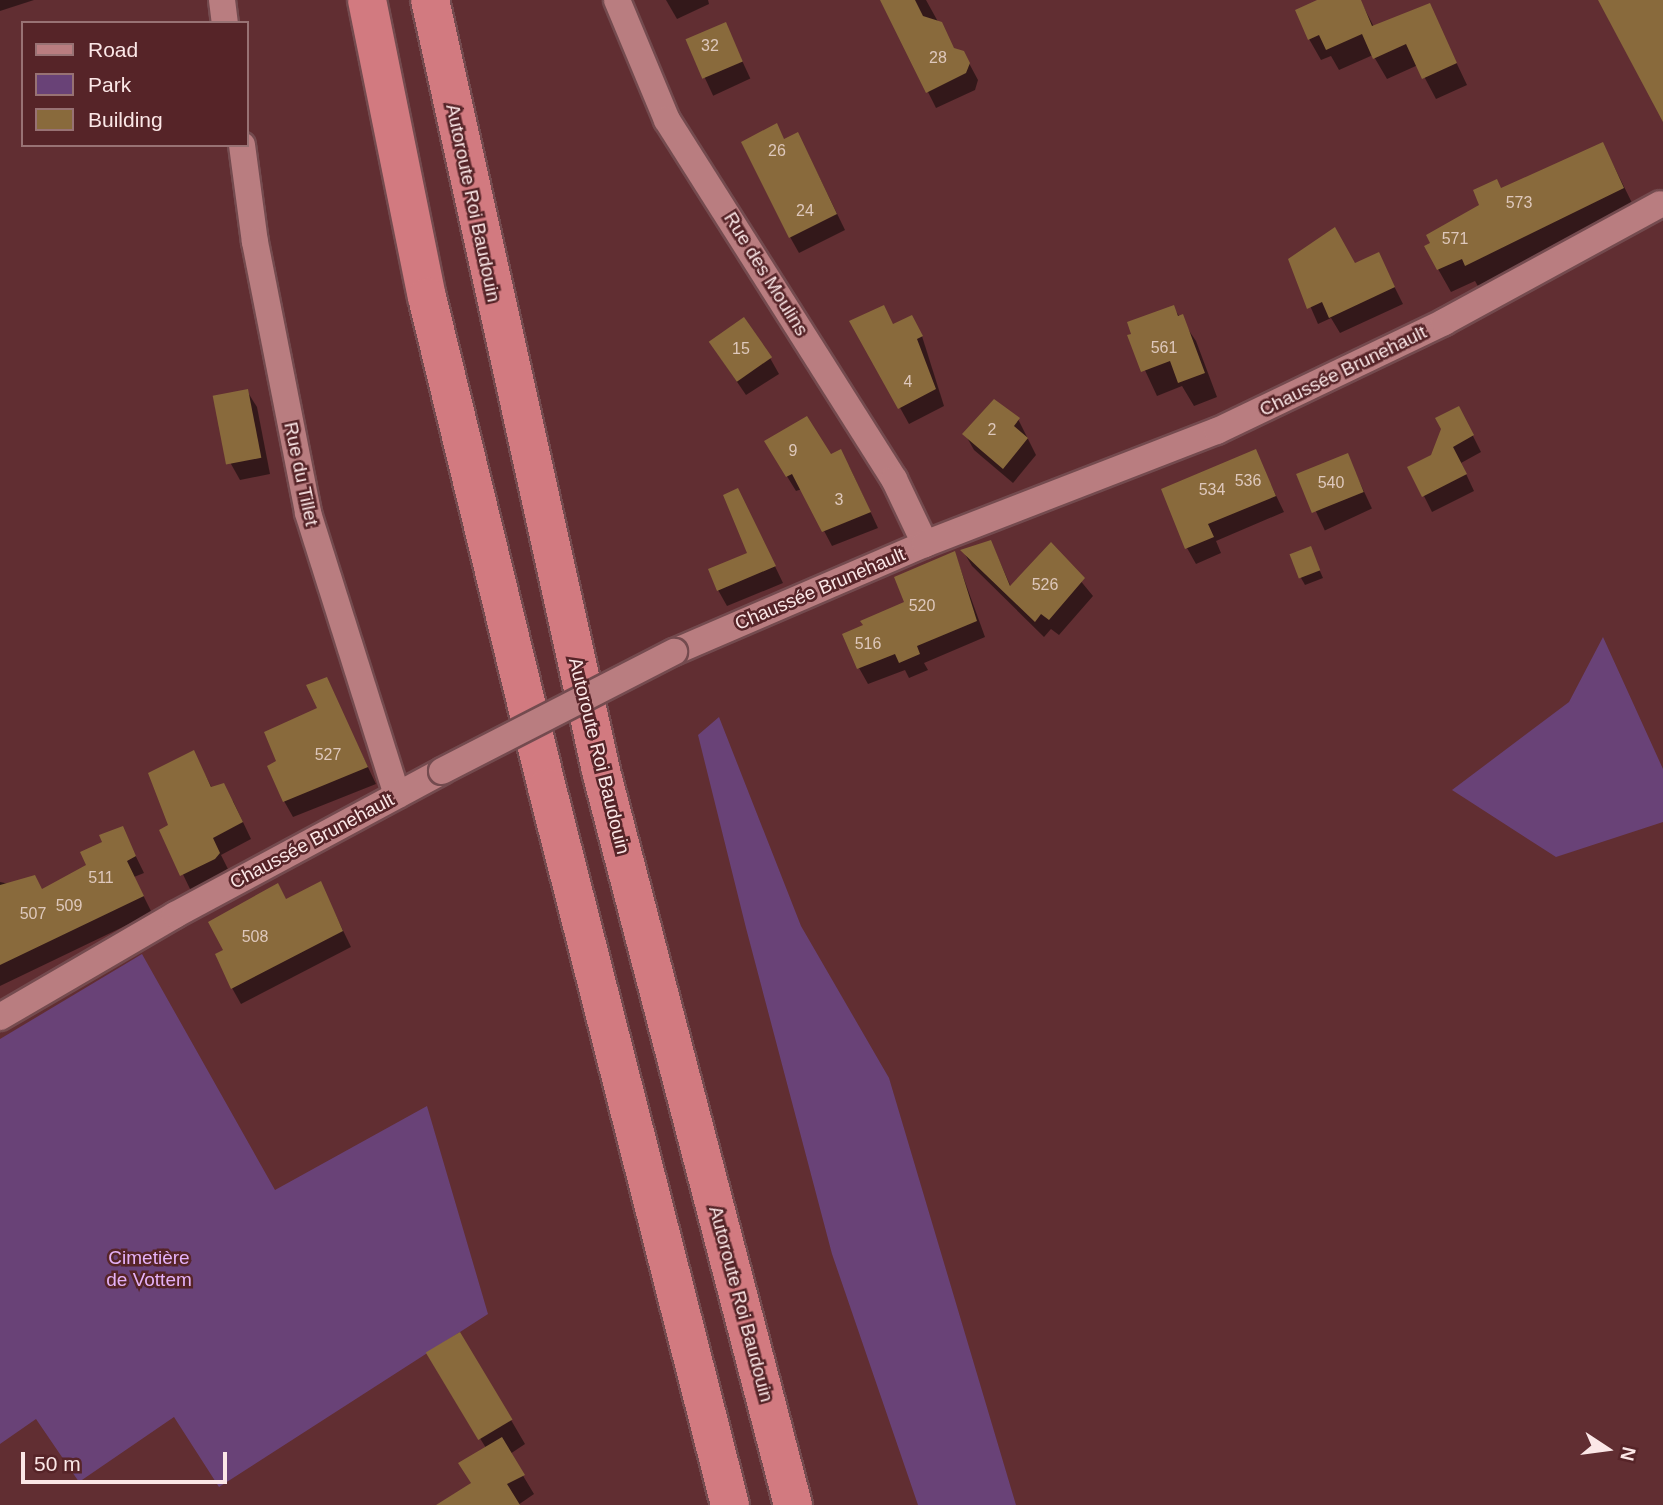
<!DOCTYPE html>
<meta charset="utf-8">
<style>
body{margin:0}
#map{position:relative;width:1663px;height:1505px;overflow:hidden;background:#612e32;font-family:Helvetica,sans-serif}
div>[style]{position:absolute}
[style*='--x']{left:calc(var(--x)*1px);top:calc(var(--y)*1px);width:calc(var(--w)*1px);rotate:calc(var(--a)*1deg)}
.green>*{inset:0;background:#694277}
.shadow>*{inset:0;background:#0007;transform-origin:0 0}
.building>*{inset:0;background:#896a3c;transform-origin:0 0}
.roads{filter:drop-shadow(2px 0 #744b4f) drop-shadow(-2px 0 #744b4f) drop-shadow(0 2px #744b4f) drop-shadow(0 -2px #744b4f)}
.minor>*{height:26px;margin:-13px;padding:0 13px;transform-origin:13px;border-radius:13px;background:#b97d80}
.motorway>*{height:38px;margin:-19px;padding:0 19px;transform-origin:19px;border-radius:19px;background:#d27a80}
.bridges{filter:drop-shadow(2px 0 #744b4f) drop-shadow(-2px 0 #744b4f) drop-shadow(0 2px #744b4f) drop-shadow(0 -2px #744b4f)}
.minor-bridge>*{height:26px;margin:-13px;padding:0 13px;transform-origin:13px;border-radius:13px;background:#b97d80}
span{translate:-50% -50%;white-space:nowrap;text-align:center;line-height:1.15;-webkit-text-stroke:5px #562428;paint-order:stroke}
.number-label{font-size:16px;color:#dec8bc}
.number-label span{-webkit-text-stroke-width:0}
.street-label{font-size:19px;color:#fbe7e7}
.park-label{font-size:19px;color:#e5b2f8}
.legend{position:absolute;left:21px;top:21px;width:228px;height:126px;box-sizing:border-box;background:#562428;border:2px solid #987274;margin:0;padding:9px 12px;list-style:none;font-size:21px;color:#fbe7e7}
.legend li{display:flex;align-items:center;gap:14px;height:35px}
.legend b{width:35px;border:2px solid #987274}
.north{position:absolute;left:1572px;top:1414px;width:70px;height:70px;-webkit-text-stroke:5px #562428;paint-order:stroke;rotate:103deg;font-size:19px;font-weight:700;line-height:28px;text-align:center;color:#fbe7e7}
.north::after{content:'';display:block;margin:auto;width:24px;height:32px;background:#fbe7e7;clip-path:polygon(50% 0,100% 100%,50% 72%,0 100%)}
.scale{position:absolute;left:21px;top:1452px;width:206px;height:32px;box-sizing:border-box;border:4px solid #fbe7e7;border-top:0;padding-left:9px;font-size:21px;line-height:24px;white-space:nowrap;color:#fbe7e7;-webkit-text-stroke:5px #562428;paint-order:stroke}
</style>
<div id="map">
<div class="green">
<i style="clip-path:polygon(1603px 637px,1663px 769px,1663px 822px,1556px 857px,1452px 790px,1569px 702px)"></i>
<i style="clip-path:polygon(719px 717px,801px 926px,889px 1078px,1016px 1505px,918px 1505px,832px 1254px,746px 928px,698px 735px)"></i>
<i style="clip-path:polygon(142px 954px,275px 1190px,427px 1106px,488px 1314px,219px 1487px,174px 1417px,79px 1482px,36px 1419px,0 1444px,0 1039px)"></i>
</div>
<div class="shadow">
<i style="clip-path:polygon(0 0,34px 0,0 11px)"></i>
<i style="clip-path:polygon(666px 0,708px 0,709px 4px,677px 19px)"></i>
<i style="clip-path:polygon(882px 0,926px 0,957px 56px,963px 52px,978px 80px,975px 90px,936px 108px)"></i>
<i style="clip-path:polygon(1321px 0,1360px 0,1374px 27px,1429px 5px,1467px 85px,1436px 99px,1418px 65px,1387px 79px,1373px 55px,1339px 70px,1331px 56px,1321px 60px,1309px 39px)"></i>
<i style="left:725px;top:24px;width:60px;height:41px;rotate:65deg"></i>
<i style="clip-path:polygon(785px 141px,806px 150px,845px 230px,799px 253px,790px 237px)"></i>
<i style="clip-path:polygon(1603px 144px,1636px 211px,1479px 288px,1475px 281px,1451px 292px,1438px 269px,1481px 206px,1501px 190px)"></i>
<i style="clip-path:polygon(1378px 254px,1403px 304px,1340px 333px,1331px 318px,1318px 324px,1290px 260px,1355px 265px)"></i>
<i style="clip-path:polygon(1173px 307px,1196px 341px,1217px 397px,1194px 406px,1182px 386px,1157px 396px,1129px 336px)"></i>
<i style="clip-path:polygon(852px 321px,921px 333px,944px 406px,909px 424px)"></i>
<i style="clip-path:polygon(718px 354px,770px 358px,779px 374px,746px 395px)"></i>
<i style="clip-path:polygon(247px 391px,257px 407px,270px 474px,240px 480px,231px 464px)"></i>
<i style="clip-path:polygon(1018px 419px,1036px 455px,1013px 483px,974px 450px,965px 434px)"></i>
<i style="clip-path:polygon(1467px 424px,1481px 452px,1461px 463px,1474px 491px,1432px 512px,1410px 468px,1432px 456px)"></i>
<i style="clip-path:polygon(766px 442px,831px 456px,849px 466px,878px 528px,832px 546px,802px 489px,796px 491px)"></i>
<i style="clip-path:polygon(1255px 452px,1284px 512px,1216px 541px,1221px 553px,1196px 564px,1187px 548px)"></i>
<i style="left:1347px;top:455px;width:59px;height:52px;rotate:65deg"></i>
<i style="clip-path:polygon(746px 506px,783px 583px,727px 606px,718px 590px,749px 554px)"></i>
<i style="clip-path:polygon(991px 542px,1011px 587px,1051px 545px,1093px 596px,1059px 635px,1051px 629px,1044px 637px,972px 566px,963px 551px)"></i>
<i style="clip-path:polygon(1310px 548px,1323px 578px,1305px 585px,1301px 578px)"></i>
<i style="clip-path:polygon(955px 554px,985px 637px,924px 663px,928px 670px,909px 678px,905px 670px,868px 684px,859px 668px,865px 626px,906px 603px)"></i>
<i style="clip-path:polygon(326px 679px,376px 784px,293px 817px,284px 801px,278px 762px,320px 709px)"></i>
<i style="clip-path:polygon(193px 752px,212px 788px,233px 801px,251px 839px,221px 855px,228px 869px,191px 891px,162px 831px,170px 826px)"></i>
<i style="clip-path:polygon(122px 828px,144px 873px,134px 877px,152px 913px,0 986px,0 882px,42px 891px,88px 866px,104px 842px)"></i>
<i style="clip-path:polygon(320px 883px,351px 947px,241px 1004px,232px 988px,286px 901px)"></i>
<i style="clip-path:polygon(443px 1379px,511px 1420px,525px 1444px,510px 1454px,534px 1494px,518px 1505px,440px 1505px,472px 1484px,486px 1448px)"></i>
</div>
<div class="building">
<i style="clip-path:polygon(880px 0,915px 0,923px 16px,942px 22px,954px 48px,964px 51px,970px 63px,966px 73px,926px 93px)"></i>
<i style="clip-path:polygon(1317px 0,1361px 0,1372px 26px,1430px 3px,1457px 63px,1422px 79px,1406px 44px,1373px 59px,1362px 34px,1326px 50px,1319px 35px,1308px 40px,1295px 10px)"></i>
<i style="clip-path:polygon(1598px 0,1663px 0,1663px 122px)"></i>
<i style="left:726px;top:22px;width:43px;height:44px;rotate:67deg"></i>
<i style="clip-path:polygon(777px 123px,784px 139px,798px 132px,837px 214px,789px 238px,741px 142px)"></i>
<i style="clip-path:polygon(1603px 142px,1624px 188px,1465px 266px,1462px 259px,1437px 270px,1424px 246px,1430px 243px,1426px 235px,1479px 205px,1473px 190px,1497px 179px,1501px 188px)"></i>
<i style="clip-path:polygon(1335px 227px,1355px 263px,1379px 252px,1395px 287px,1329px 318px,1322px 302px,1307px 309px,1288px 259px)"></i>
<i style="clip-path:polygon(884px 305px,893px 324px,912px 315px,923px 336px,917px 339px,936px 389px,898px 409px,849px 321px)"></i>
<i style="clip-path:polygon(1174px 305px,1178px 316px,1183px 314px,1205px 373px,1178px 383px,1170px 361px,1141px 372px,1127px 335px,1131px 334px,1127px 322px)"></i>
<i style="left:744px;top:317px;width:49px;height:43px;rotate:55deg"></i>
<i style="left:248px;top:389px;width:70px;height:36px;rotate:79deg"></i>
<i style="clip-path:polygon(994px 399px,1020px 418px,1014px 426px,1028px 438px,1003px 469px,962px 434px)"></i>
<i style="clip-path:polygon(1459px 406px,1474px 435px,1453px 447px,1467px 474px,1422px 497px,1407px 467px,1431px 455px,1441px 429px,1435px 418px)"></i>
<i style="clip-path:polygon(807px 416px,831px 454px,841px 449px,871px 512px,822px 532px,792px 474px,786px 477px,764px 441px)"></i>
<i style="clip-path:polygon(1256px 449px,1276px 496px,1208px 524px,1214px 537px,1185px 549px,1161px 489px)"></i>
<i style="left:1348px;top:453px;width:42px;height:56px;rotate:68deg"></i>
<i style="clip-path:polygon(738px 488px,776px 566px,717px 591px,708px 569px,747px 553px,723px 495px)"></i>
<i style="clip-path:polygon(991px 540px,1010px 586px,1051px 542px,1085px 578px,1049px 620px,1041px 614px,1035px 622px,960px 550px)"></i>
<i style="left:1311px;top:546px;width:26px;height:23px;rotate:69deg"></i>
<i style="clip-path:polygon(955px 551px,977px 621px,917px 646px,920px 654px,899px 663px,895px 654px,857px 669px,842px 634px,863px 625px,860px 621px,904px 602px,894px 577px)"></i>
<i style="clip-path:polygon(327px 677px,368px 767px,283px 802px,267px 766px,276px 761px,264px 732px,317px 708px,306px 685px)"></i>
<i style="clip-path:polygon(194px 750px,211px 787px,224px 783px,243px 822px,213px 838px,220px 853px,215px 859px,180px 876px,159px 830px,168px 825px,148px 773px)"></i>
<i style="clip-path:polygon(123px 826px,136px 856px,127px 861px,144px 896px,0 965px,0 885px,35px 875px,42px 889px,86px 865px,80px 852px,102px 842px,99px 835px)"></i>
<i style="clip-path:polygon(321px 881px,343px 931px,231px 989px,215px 954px,223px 950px,208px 922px,278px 883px,286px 899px)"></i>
<i style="left:460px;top:1332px;width:102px;height:40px;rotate:59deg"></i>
<i style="clip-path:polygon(502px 1437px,525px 1475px,507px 1484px,520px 1505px,436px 1505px,471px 1483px,458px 1463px)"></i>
</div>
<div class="roads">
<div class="minor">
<i style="--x:222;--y:0;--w:23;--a:83"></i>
<i style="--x:617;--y:0;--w:130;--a:67.4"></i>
<i style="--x:667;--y:120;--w:425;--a:57.7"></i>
<i style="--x:894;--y:479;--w:72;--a:64.5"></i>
<i style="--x:242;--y:145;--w:98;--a:82.4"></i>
<i style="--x:255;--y:242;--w:276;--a:78.9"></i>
<i style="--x:308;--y:513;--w:296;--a:72.5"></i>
<i style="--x:674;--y:652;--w:273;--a:-23.3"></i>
<i style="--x:925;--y:544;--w:313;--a:-21.2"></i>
<i style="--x:1217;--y:431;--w:252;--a:-25.6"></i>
<i style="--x:1444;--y:322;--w:246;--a:-28.6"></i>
<i style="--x:0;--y:1017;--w:203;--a:-30.2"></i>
<i style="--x:175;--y:915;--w:303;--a:-28.3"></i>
</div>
<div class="motorway">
<i style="--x:367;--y:0;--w:303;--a:78.6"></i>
<i style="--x:427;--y:297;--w:505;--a:76.27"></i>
<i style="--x:547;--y:788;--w:740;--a:75.68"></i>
<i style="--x:430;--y:0;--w:790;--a:77.49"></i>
<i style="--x:601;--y:771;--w:759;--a:75.34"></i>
</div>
</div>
<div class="bridges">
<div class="minor-bridge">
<i style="--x:442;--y:771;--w:261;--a:-27.2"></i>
</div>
</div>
<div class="number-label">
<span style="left:710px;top:46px">32</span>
<span style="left:938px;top:58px">28</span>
<span style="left:777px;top:151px">26</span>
<span style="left:1519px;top:203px">573</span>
<span style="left:805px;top:211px">24</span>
<span style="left:1455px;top:239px">571</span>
<span style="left:1164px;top:348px">561</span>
<span style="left:741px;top:349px">15</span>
<span style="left:908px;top:382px">4</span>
<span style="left:992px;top:430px">2</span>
<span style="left:793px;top:451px">9</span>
<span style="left:1248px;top:481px">536</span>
<span style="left:1331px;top:483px">540</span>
<span style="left:1212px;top:490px">534</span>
<span style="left:839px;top:500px">3</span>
<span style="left:1045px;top:585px">526</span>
<span style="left:922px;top:606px">520</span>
<span style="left:868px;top:644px">516</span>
<span style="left:328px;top:755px">527</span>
<span style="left:101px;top:878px">511</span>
<span style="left:69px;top:906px">509</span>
<span style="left:33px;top:914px">507</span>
<span style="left:255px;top:937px">508</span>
</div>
<div class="street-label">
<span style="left:473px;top:203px;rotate:78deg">Autoroute Roi Baudouin</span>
<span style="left:766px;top:274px;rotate:58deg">Rue des Moulins</span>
<span style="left:1343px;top:371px;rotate:-26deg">Chaussée Brunehault</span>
<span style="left:301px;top:474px;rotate:78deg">Rue du Tillet</span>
<span style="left:820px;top:589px;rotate:-23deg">Chaussée Brunehault</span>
<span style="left:599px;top:756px;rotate:76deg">Autoroute Roi Baudouin</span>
<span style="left:312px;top:841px;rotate:-28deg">Chaussée Brunehault</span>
<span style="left:741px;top:1304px;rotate:75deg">Autoroute Roi Baudouin</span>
</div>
<div class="park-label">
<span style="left:149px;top:1269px">Cimetière<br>de Vottem</span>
</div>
<ul class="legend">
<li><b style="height:9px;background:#b97d80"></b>Road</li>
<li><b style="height:19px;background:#694277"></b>Park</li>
<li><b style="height:19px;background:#896a3c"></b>Building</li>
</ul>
<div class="north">N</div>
<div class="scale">50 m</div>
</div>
